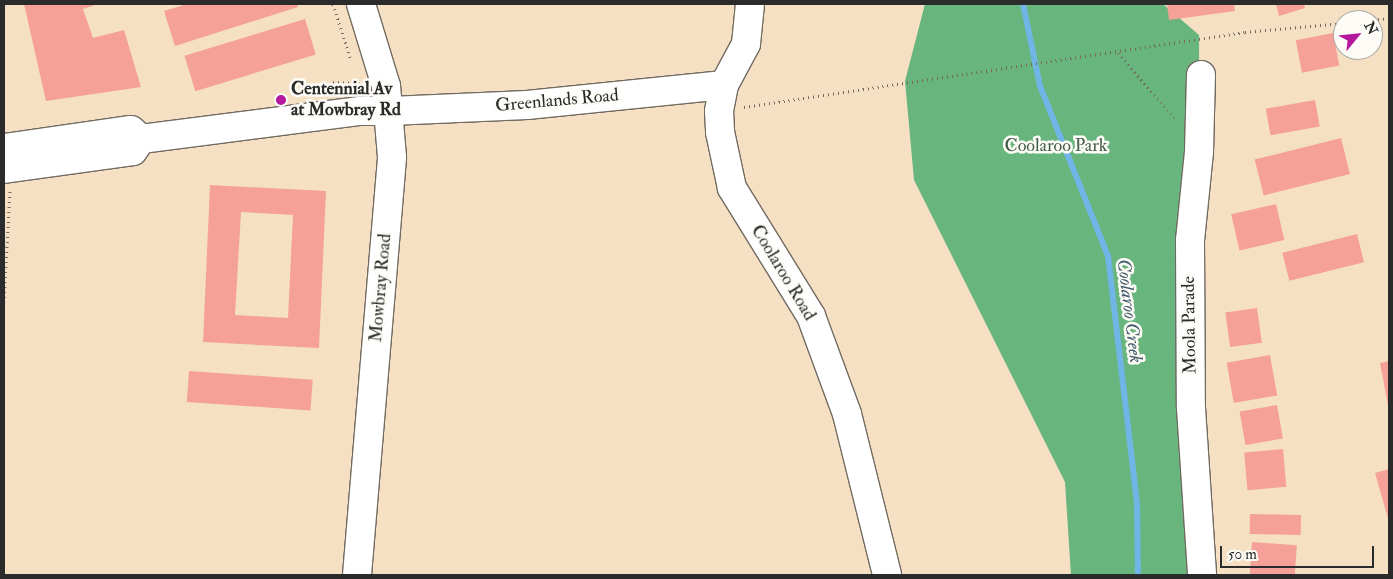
<!DOCTYPE html>
<style>
body{margin:0}
#map{position:relative;width:1393px;height:579px;overflow:hidden;background:#f5e0c4;font-family:"IM FELL Double Pica",serif}
div>[style]{position:absolute}
[style*='--x']{left:calc(var(--x)*1px);top:calc(var(--y)*1px);width:calc(var(--w)*1px);rotate:calc(var(--a)*1deg)}
.forest>*{inset:0;background:#68b57e}
.stream>*{height:6px;margin:-3px;padding:0 3px;transform-origin:3px;border-radius:3px;background:#6fb5e5}
.building>*{inset:0;background:#f5a099;transform-origin:0 0}
.path>*{height:3px;margin-top:-1.5px;transform-origin:0;background:repeating-linear-gradient(90deg,#726a61 0 1px,transparent 0 5px)}
.roads{filter:drop-shadow(1px 0 #726a61) drop-shadow(-1px 0 #726a61) drop-shadow(0 1px #726a61) drop-shadow(0 -1px #726a61)}
.minor>*{height:28px;margin:-14px;padding:0 14px;transform-origin:14px;border-radius:14px;background:#fff}
.major>*{height:28px;margin:-14px;padding:0 14px;transform-origin:14px;border-radius:14px;background:#fff}
.dots>*{width:14px;height:14px;translate:-50% -50%;box-sizing:border-box;border:2px solid #fdfcf7;border-radius:50%}
span{translate:-50% -50%;white-space:nowrap;text-align:center;line-height:1.15;-webkit-text-stroke:5px #fdfcf7;paint-order:stroke}
.poi-label{font-size:18px;color:#2b2b2b;font-weight:700}
.left{translate:0 -50%;text-align:left}
.street-label{font-size:18px;color:#2b2b2b}
.park-label{font-size:18px;color:#445d4b}
.water-label{font-size:19px;color:#435b6c;font-style:italic}
.frame{position:absolute;inset:0;border:5px solid #2b2b2b;pointer-events:none}
.north{position:absolute;left:1333px;top:10px;width:50px;height:50px;box-sizing:border-box;background:#fdfcf7;border:1px solid #a9a8a5;border-radius:50%;rotate:62deg;font-size:14px;font-weight:700;line-height:20px;text-align:center;color:#2b2b2b}
.north::after{content:'';display:block;margin:auto;width:18px;height:22px;background:#b5179e;clip-path:polygon(50% 0,100% 100%,50% 72%,0 100%)}
.scale{position:absolute;left:1220px;top:546px;width:154px;height:22px;box-sizing:border-box;border:2px solid #2b2b2b;border-top:0;padding-left:6px;font-size:15px;line-height:18px;white-space:nowrap;color:#2b2b2b;-webkit-text-stroke:4px #fdfcf7;paint-order:stroke}
</style>
<div id="map">
<div class="forest">
<i style="clip-path:polygon(925px 4px,1163px 4px,1199px 35px,1202px 575px,1071px 575px,1065px 482px,914px 180px,905px 81px)"></i>
</div>
<div class="stream">
<i style="--x:1023;--y:4;--w:84;--a:78.3"></i>
<i style="--x:1040;--y:86;--w:183;--a:68.2"></i>
<i style="--x:1108;--y:256;--w:250;--a:83.3"></i>
<i style="--x:1137;--y:504;--w:71;--a:89.2"></i>
</div>
<div class="building">
<i style="clip-path:polygon(24px 4px,98px 4px,83px 9px,93px 38px,124px 30px,141px 87px,46px 101px)"></i>
<i style="clip-path:polygon(187px 4px,297px 4px,298px 7px,175px 46px,164px 11px)"></i>
<i style="clip-path:polygon(1167px 4px,1234px 4px,1235px 11px,1169px 20px)"></i>
<i style="clip-path:polygon(1276px 4px,1304px 4px,1305px 8px,1279px 16px)"></i>
<i style="left:305px;top:19px;width:37px;height:126px;rotate:73deg"></i>
<i style="left:1333px;top:33px;width:33px;height:38px;rotate:79deg"></i>
<i style="left:1315px;top:100px;width:27px;height:50px;rotate:80deg"></i>
<i style="left:1341px;top:138px;width:37px;height:89px;rotate:76deg"></i>
<i style="clip-path:polygon(evenodd,210px 185px,326px 191px,319px 348px,203px 342px,210px 185px,241px 212px,293px 215px,288px 318px,235px 315px,241px 212px)"></i>
<i style="left:1276px;top:204px;width:37px;height:46px;rotate:77deg"></i>
<i style="left:1357px;top:234px;width:29px;height:77px;rotate:76deg"></i>
<i style="left:1257px;top:308px;width:35px;height:32px;rotate:82deg"></i>
<i style="left:1270px;top:355px;width:41px;height:44px;rotate:80deg"></i>
<i style="clip-path:polygon(1389px 361px,1389px 405px,1388px 405px,1380px 363px)"></i>
<i style="left:189px;top:371px;width:124px;height:31px;rotate:4deg"></i>
<i style="left:1277px;top:405px;width:34px;height:38px;rotate:80deg"></i>
<i style="left:1283px;top:449px;width:38px;height:39px;rotate:85deg"></i>
<i style="clip-path:polygon(1389px 469px,1389px 522px,1375px 473px)"></i>
<i style="left:1250px;top:514px;width:51px;height:20px;rotate:1deg"></i>
<i style="left:1252px;top:542px;width:45px;height:33px;rotate:4deg"></i>
</div>
<div class="path">
<i style="--x:333;--y:4;--w:59;--a:72.2"></i>
<i style="--x:1368;--y:20;--w:21;--a:-5"></i>
<i style="--x:1118;--y:53;--w:89;--a:49.1"></i>
<i style="--x:333;--y:82;--w:25;--a:2"></i>
<i style="--x:358;--y:83;--w:3;--a:-108"></i>
<i style="--x:744;--y:107;--w:507;--a:-8.51"></i>
<i style="--x:1245;--y:32;--w:98;--a:-5.2"></i>
<i style="--x:4;--y:302;--w:111;--a:-86.9"></i>
</div>
<div class="roads">
<div class="minor">
<i style="--x:750;--y:4;--w:40;--a:95.7"></i>
<i style="--x:746;--y:44;--w:47;--a:118.2"></i>
<i style="--x:724;--y:85;--w:26;--a:101"></i>
<i style="--x:719;--y:111;--w:21;--a:87"></i>
<i style="--x:720;--y:132;--w:57;--a:77.9"></i>
<i style="--x:732;--y:188;--w:150;--a:58.3"></i>
<i style="--x:811;--y:316;--w:104;--a:69.8"></i>
<i style="--x:847;--y:414;--w:166;--a:76"></i>
<i style="--x:1201;--y:75;--w:77;--a:91.5"></i>
<i style="--x:1199;--y:152;--w:88;--a:95.8"></i>
<i style="--x:1190;--y:240;--w:168;--a:89.7"></i>
<i style="--x:1191;--y:408;--w:167;--a:86.2"></i>
<i style="--x:390;--y:111;--w:137;--a:-2.5"></i>
<i style="--x:527;--y:105;--w:198;--a:-5.8"></i>
</div>
<div class="major">
<i style="--x:4;--y:148;--w:128;--a:-8.1"></i>
<i style="--x:131;--y:130;--w:13;--a:42"></i>
<i style="--x:141;--y:139;--w:221;--a:-7.3"></i>
<i style="--x:360;--y:111;--w:30;--a:0"></i>
<i style="--x:4;--y:169;--w:130;--a:-7.9"></i>
<i style="--x:133;--y:151;--w:14;--a:-56"></i>
<i style="--x:357;--y:575;--w:419;--a:-85.2"></i>
<i style="--x:392;--y:157;--w:71;--a:-94.8"></i>
<i style="--x:386;--y:86;--w:86;--a:-107"></i>
</div>
</div>
<div class="dots">
<i style="left:281px;top:100px;background:#b5179e"></i>
</div>
<div class="poi-label">
<span class="left" style="left:291px;top:100px">Centennial Av<br>at Mowbray Rd</span>
</div>
<div class="street-label">
<span style="left:557px;top:101px;rotate:-5deg">Greenlands Road</span>
<span style="left:783px;top:273px;rotate:59deg">Coolaroo Road</span>
<span style="left:381px;top:288px;rotate:-85deg">Mowbray Road</span>
<span style="left:1190px;top:325px;rotate:-91deg">Moola Parade</span>
</div>
<div class="park-label">
<span style="left:1056px;top:146px">Coolaroo Park</span>
</div>
<div class="water-label">
<span style="left:1129px;top:311px;rotate:83deg">Coolaroo Creek</span>
</div>
<div class="frame"></div>
<div class="north">N</div>
<div class="scale">50 m</div>
</div>
